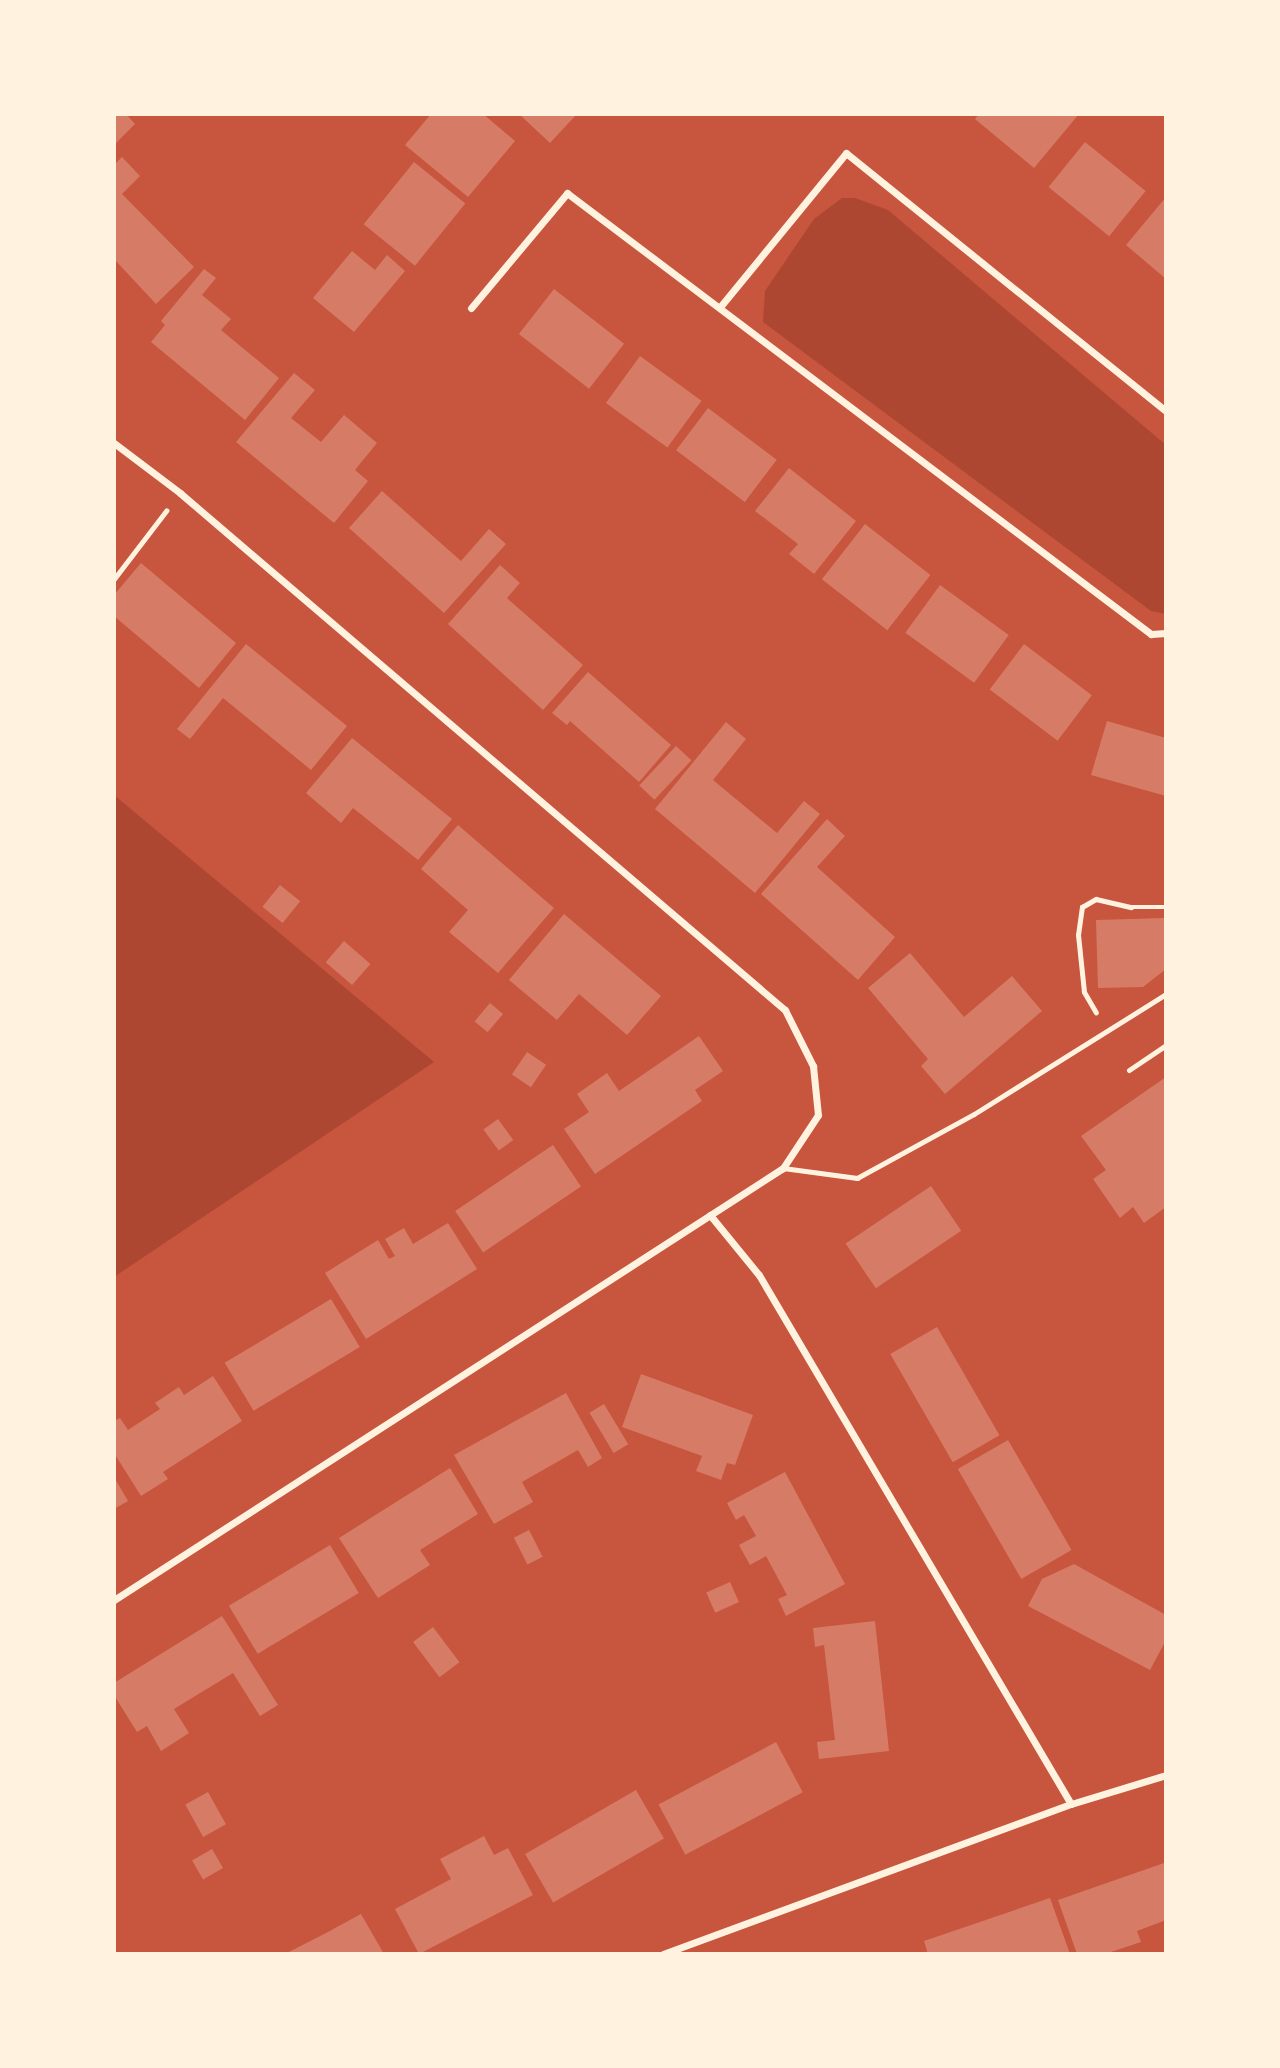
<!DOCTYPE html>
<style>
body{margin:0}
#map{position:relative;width:1280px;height:2068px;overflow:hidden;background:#c8553d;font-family:Commissioner,sans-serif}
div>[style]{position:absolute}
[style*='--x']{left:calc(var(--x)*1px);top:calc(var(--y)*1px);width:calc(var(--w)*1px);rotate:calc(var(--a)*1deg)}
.green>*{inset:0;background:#ae4732}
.building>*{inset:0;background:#d67c66;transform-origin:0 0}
.path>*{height:4.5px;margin:-2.25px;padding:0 2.25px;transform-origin:2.25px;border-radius:2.25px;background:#fff3e0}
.service>*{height:5px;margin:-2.5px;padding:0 2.5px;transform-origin:2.5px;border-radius:2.5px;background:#fff3e0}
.minor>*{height:7px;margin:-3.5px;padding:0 3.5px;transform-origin:3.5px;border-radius:3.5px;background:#fff3e0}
span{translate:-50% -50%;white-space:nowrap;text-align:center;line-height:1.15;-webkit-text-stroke:7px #fff3e0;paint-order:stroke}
.frame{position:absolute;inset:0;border:116px solid #fff3e0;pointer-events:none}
</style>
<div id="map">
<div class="green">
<i style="clip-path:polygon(842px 198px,855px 198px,888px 210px,1166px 445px,1166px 614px,1151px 611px,763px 322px,765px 291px,814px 219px)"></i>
<i style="clip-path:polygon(114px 795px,434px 1062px,114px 1277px)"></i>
</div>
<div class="building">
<i style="clip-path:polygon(115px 114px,126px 114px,135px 124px,114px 145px)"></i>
<i style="clip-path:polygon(431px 114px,483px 114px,515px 141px,468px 197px,405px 145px)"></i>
<i style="clip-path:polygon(519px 114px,577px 114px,550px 143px)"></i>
<i style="clip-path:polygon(979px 114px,1079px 114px,1034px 168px,975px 119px)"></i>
<i style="left:1085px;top:142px;width:78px;height:58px;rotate:39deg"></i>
<i style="clip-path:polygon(122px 157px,140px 176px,122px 194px,194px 267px,156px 304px,114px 259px,114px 165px)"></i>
<i style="left:414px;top:162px;width:66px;height:80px;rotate:39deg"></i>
<i style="clip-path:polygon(1166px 197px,1166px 279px,1126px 245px)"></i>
<i style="clip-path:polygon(352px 251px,375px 270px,387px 255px,405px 271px,354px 332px,313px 298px)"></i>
<i style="clip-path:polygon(204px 269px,216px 278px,202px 295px,231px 319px,221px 330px,279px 378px,245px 420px,151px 342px,165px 325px,161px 321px)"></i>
<i style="left:554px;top:289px;width:89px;height:57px;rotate:38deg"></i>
<i style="left:640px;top:356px;width:76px;height:58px;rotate:36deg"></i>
<i style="clip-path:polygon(294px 373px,315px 390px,291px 418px,321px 442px,344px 415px,377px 443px,355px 470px,368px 481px,334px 523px,236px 442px)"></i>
<i style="left:708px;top:408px;width:86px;height:53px;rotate:37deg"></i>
<i style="clip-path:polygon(789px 468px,856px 521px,814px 574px,789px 554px,798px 544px,755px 511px)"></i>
<i style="clip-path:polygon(382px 491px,461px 561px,489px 529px,506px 544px,444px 613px,349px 528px)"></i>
<i style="left:865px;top:524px;width:83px;height:70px;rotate:38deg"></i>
<i style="clip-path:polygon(141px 563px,236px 643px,199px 688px,114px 616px,114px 595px)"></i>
<i style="clip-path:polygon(500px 565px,520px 583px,507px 598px,583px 665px,543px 710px,448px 624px)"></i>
<i style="left:940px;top:585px;width:85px;height:59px;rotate:36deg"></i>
<i style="clip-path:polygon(246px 644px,347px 726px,311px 770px,223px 698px,190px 739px,177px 729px)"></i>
<i style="left:1024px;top:644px;width:85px;height:57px;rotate:37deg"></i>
<i style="clip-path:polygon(588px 672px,671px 745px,639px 782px,570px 721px,567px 725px,552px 713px)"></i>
<i style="clip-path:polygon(1107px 721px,1166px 738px,1166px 796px,1091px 775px)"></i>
<i style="clip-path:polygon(726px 722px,746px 739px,713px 780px,777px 833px,804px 801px,820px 814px,755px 893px,655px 809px)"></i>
<i style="clip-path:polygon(352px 738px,452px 819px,418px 860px,353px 808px,341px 823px,306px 793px)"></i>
<i style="left:676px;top:746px;width:21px;height:54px;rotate:43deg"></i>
<i style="clip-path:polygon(827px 819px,845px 836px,817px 867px,895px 937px,858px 980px,761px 894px)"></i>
<i style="clip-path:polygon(458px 825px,554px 908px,498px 973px,449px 932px,468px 910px,421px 869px)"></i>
<i style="left:280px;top:885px;width:26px;height:28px;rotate:39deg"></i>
<i style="clip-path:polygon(564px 914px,661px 996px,627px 1035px,579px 994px,557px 1020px,509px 980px)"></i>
<i style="clip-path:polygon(1166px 918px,1166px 969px,1143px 987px,1098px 988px,1096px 920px)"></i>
<i style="left:344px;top:941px;width:35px;height:28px;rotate:41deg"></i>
<i style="clip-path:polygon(910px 953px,964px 1017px,1012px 976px,1042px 1011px,945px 1094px,921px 1066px,928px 1059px,868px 988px)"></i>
<i style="left:490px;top:1003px;width:17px;height:24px;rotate:40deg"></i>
<i style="clip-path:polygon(699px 1036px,723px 1071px,695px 1090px,702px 1101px,595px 1174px,564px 1129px,589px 1112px,577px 1094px,607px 1073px,619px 1091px)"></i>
<i style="left:527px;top:1052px;width:23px;height:27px;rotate:34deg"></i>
<i style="clip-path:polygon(1166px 1077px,1166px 1207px,1144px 1223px,1133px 1207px,1120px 1218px,1093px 1179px,1106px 1170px,1081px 1136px)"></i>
<i style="left:498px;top:1119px;width:26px;height:18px;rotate:54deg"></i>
<i style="left:553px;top:1145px;width:50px;height:118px;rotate:56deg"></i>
<i style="left:931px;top:1186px;width:54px;height:103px;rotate:56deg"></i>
<i style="clip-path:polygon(448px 1223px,477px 1269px,366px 1339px,325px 1273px,378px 1240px,389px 1259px,395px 1256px,385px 1239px,404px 1228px,413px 1244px)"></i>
<i style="left:331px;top:1299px;width:56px;height:124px;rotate:59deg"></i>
<i style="left:937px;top:1327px;width:125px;height:54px;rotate:60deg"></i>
<i style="clip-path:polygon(641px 1374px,753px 1415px,735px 1465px,727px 1463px,721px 1480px,696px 1471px,702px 1456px,622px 1427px)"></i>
<i style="clip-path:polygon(213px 1376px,242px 1421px,163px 1472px,168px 1479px,141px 1496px,114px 1453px,114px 1421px,120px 1418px,128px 1430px,160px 1409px,155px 1403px,179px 1387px,184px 1395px)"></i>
<i style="clip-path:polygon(566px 1393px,602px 1458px,588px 1467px,578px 1450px,522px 1482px,533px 1502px,494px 1524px,454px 1455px)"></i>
<i style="left:604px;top:1404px;width:47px;height:17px;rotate:59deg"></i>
<i style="left:1008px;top:1440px;width:127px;height:58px;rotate:60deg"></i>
<i style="clip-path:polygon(450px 1468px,478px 1514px,420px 1550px,430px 1565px,378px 1598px,339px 1538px)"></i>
<i style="clip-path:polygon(785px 1472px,845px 1584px,786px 1616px,778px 1599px,787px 1595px,766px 1556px,750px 1565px,739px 1545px,756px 1536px,744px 1515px,736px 1520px,727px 1503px)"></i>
<i style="clip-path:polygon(114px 1477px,128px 1501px,114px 1509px)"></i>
<i style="left:529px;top:1530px;width:30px;height:17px;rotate:63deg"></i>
<i style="left:330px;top:1545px;width:56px;height:118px;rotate:59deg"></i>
<i style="clip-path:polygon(1074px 1564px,1166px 1615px,1166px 1640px,1150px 1670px,1028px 1606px,1042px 1579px)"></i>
<i style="left:730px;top:1582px;width:22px;height:26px;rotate:66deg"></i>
<i style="clip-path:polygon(222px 1616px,278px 1705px,260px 1716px,233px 1673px,174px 1709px,189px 1733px,161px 1751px,147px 1726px,137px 1732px,114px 1695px,114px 1683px)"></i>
<i style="clip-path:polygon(875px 1621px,889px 1751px,819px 1759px,817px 1742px,835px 1740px,824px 1645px,815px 1647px,813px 1628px)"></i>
<i style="left:433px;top:1627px;width:44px;height:25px;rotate:53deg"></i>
<i style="left:776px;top:1742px;width:57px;height:133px;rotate:62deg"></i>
<i style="left:636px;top:1790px;width:56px;height:128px;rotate:60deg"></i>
<i style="left:208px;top:1792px;width:37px;height:26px;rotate:61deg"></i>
<i style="clip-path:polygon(484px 1836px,494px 1855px,508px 1848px,533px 1895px,419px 1954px,395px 1909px,451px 1879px,440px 1859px)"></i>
<i style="left:212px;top:1849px;width:22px;height:23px;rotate:60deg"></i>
<i style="clip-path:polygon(1164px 1863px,1166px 1920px,1137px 1931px,1141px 1942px,1105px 1954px,1077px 1954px,1058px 1900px)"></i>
<i style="clip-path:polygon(1050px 1898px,1070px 1954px,928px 1954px,924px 1941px)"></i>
<i style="clip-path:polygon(361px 1914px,384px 1954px,285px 1954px,326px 1933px)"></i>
</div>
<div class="path">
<i style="--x:114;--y:579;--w:86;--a:-52.6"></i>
<i style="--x:1096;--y:1013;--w:24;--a:-120"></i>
<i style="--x:1084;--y:992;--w:57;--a:-96"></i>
<i style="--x:1078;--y:935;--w:28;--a:-82"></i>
<i style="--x:1082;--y:907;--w:16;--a:-30"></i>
<i style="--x:1096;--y:899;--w:36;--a:13"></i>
<i style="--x:1131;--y:907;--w:35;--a:0"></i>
</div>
<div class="service">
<i style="--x:1129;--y:1070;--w:45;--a:-34"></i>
<i style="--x:783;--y:1168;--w:75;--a:7.7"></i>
<i style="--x:857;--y:1178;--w:133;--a:-28.7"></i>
<i style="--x:974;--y:1114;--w:226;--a:-32"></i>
</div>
<div class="minor">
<i style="--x:720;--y:307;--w:199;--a:-50.7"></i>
<i style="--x:846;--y:153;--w:411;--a:38.9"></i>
<i style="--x:471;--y:308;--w:150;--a:-50.1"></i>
<i style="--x:567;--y:193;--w:732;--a:37.06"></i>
<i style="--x:1151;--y:634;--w:15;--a:-4"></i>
<i style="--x:114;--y:443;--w:83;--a:37.1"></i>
<i style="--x:180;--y:493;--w:796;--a:40.52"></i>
<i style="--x:785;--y:1010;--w:63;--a:63.4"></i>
<i style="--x:813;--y:1066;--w:49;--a:84.2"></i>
<i style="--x:818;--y:1115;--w:64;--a:123.4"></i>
<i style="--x:783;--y:1168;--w:796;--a:147.15"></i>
<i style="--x:710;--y:1215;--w:77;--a:50.8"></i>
<i style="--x:759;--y:1275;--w:614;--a:59.47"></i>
<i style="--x:663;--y:1954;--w:435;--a:-20.2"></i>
<i style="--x:1071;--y:1804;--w:99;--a:-17"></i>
</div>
<div class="frame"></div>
</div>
